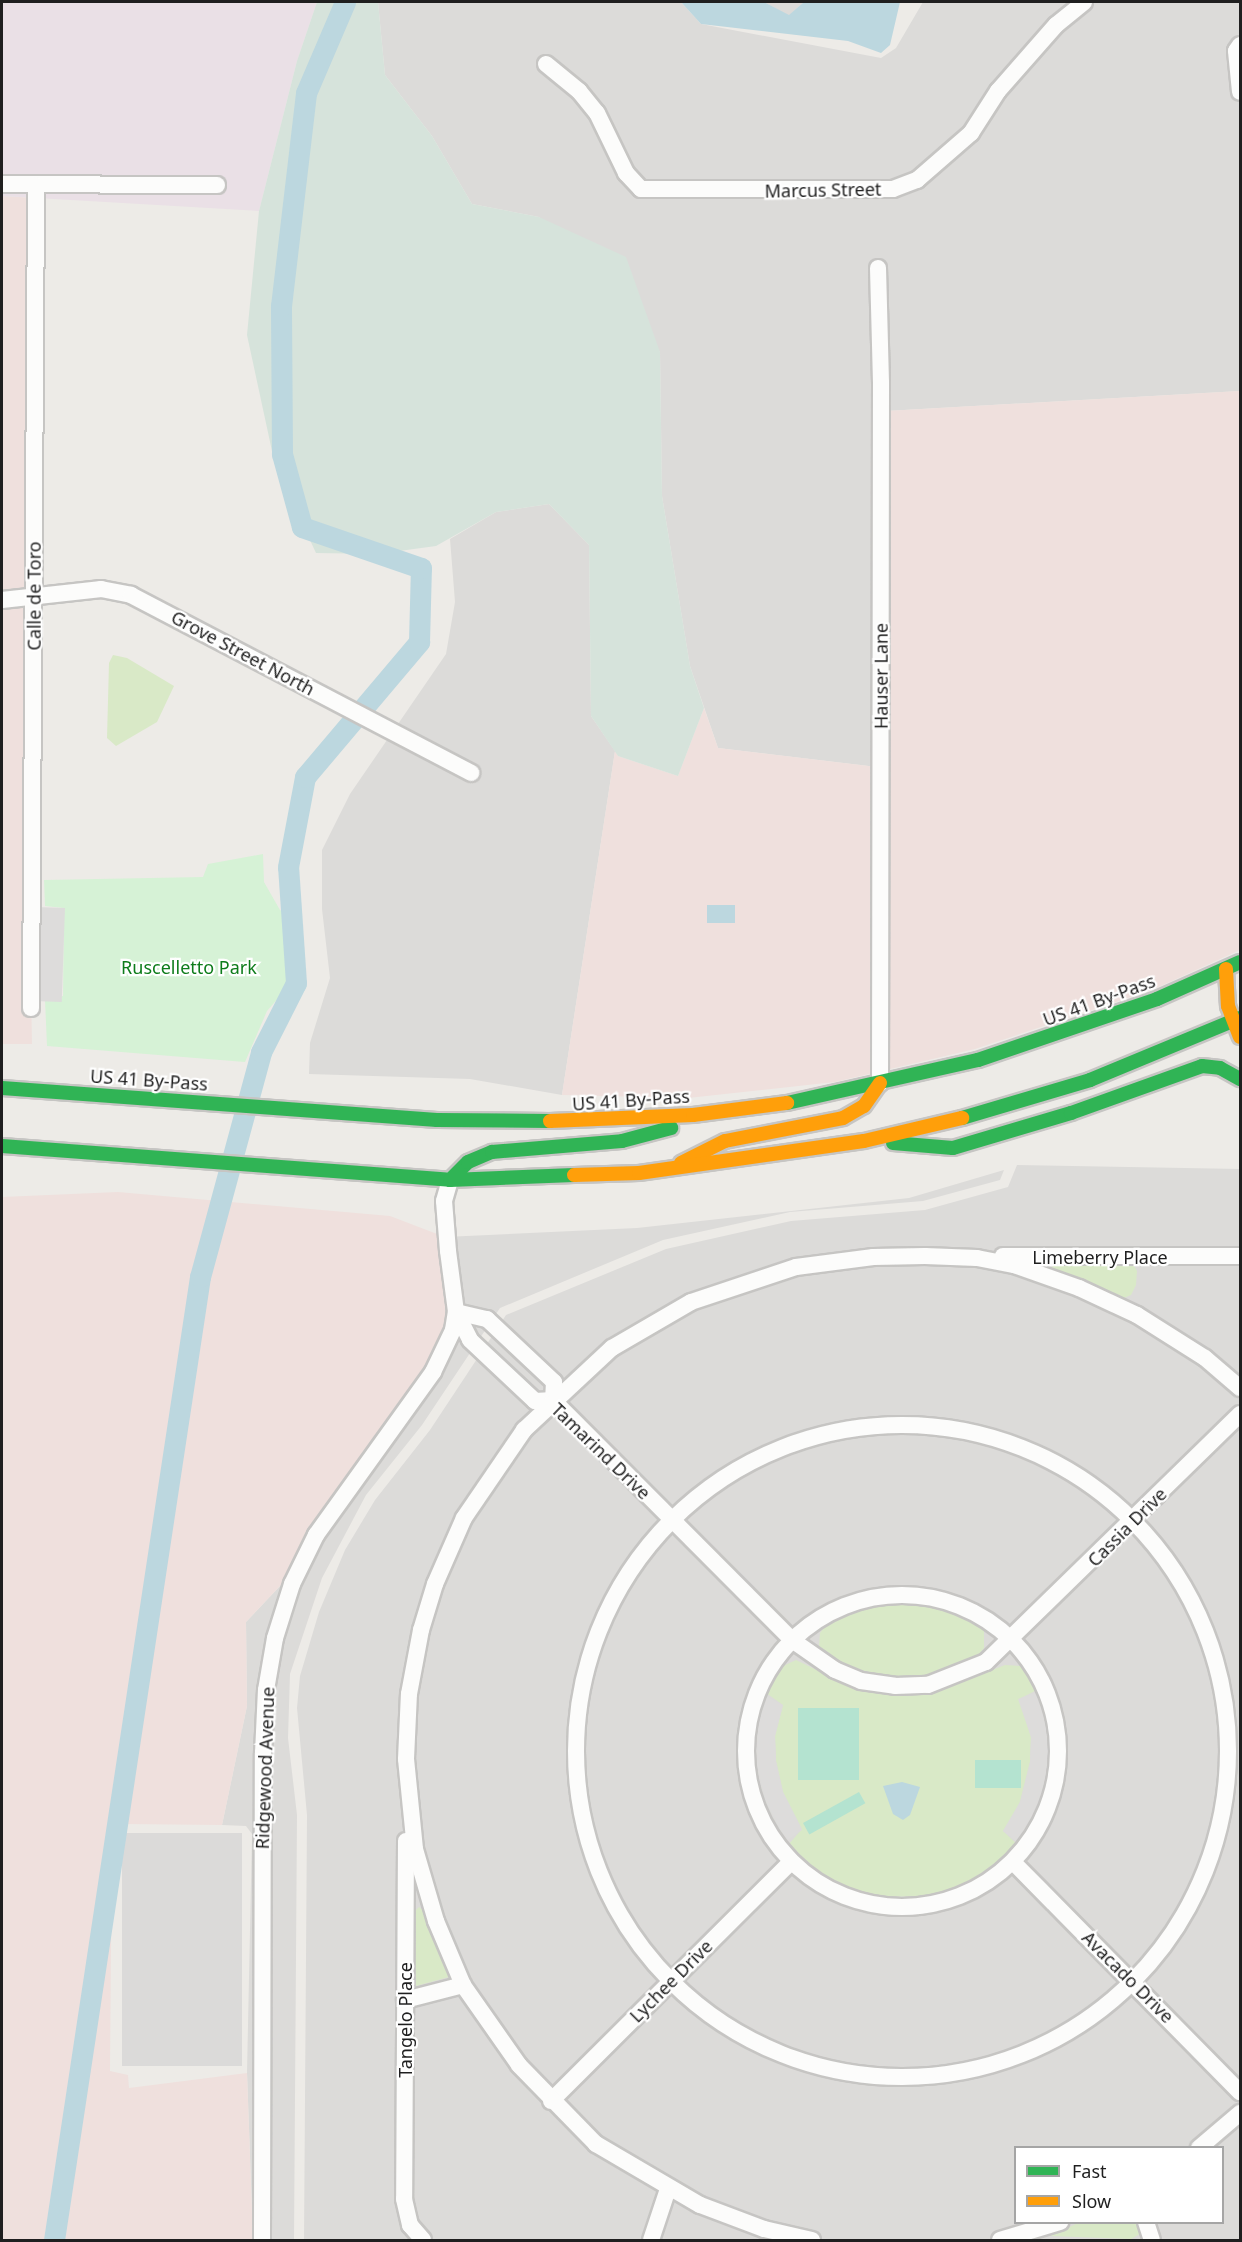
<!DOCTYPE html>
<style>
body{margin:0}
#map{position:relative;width:1242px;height:2242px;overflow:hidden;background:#edebe7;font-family:"Noto Sans",sans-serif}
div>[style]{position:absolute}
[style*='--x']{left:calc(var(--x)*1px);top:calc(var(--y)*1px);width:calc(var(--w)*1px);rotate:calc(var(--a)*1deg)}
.residential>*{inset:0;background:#dcdbd9}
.commercial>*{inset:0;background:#efe0dd}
.industrial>*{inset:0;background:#eae0e6}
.religious>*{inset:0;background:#dbdad9;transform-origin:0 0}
.grass>*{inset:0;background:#d9e9c7}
.wetland>*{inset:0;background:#d6e3db}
.park>*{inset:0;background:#d6f2d6}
.pitch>*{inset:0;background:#b4e3d0;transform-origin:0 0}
.parking>*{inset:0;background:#dddcdb;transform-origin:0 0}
.water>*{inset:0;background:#bcd7df;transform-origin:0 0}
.canal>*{height:21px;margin:-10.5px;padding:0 10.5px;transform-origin:10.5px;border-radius:10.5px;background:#bcd7df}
.roads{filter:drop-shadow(2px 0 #c6c5c3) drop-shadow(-2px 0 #c6c5c3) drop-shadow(0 2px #c6c5c3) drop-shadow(0 -2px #c6c5c3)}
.street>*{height:16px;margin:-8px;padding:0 8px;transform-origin:8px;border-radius:8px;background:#fcfcfb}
.street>.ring{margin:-8px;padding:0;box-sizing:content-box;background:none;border:16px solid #fcfcfb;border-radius:50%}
.fast>*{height:14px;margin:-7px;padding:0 7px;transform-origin:7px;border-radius:7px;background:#30b455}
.slow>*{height:14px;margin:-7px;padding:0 7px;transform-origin:7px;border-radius:7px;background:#ff9f0a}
span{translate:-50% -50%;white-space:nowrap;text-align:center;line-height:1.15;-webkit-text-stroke:4.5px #fff;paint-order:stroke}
.street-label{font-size:18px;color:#1f1f1f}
.park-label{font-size:18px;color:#0e7c1b}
.frame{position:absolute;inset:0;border:3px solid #1f1f1f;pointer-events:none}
.legend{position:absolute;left:1014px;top:2146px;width:210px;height:78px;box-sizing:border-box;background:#fff;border:2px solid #a5a5a5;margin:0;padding:8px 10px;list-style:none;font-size:18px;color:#1f1f1f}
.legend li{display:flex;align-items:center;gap:12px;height:30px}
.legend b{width:30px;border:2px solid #a5a5a5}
</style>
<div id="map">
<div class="residential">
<i style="clip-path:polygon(378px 2px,681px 2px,701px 24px,881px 58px,896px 48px,923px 2px,1240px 2px,1240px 391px,886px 411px,877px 767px,718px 748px,690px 666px,662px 496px,660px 352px,539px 217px,472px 204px,432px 136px,385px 75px)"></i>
<i style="clip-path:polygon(764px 2px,804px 2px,789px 16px)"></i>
<i style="clip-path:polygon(549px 504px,589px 545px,591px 716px,615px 751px,562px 1095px,470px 1079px,309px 1074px,310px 1043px,330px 978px,322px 909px,322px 850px,350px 794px,446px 654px,455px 602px,450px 539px,496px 512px)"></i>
<i style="clip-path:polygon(evenodd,1017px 1165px,1240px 1169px,1240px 2240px,304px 2240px,307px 1815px,297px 1708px,300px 1676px,319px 1612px,345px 1550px,375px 1500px,430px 1430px,506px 1315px,666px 1249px,791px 1221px,925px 1210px,1008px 1187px,1017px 1165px,1016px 2148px,1222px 2148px,1222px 2222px,1016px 2222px,1016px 2148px)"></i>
<i style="clip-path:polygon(1004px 1170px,1000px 1180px,923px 1201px,790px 1212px,663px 1240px,500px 1308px,422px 1425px,366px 1495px,322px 1578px,290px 1674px,288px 1738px,297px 1815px,294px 2240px,253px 2240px,247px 2073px,252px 1834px,246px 1826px,222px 1825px,247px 1706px,246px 1622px,314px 1550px,445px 1237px,637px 1228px,909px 1198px)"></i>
</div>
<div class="commercial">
<i style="clip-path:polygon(2px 196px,35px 198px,28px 824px,32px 1044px,2px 1044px)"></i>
<i style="clip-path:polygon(1240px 391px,1240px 950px,1152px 990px,975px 1049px,835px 1082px,688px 1098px,562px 1095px,615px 751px,618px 756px,678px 776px,704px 708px,718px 748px,877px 767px,886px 411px)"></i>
<i style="clip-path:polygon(118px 1192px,390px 1216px,445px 1237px,445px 1346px,314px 1550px,246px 1622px,247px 1706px,222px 1825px,122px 1824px,112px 1830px,110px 2071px,128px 2075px,129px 2088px,247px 2073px,253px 2240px,2px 2240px,2px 1197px)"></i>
</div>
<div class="industrial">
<i style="clip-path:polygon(2px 2px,317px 2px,297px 61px,259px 211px,2px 196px)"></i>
</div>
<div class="religious">
<i style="left:122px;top:1833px;width:120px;height:233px"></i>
</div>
<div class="grass">
<i style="clip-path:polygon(113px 655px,127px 658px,174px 686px,157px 722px,116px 746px,107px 738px,109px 663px)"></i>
<i style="clip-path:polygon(1053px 1263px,1133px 1264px,1137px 1271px,1136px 1285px,1131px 1295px,1124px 1298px,1052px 1269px)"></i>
<i style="clip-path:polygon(886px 1604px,931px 1606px,969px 1619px,984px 1630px,984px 1648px,975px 1659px,934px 1674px,895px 1678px,847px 1667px,819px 1646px,820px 1633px,828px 1622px,853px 1610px)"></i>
<i style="clip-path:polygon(796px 1660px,844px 1683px,897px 1695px,938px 1691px,1005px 1665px,1021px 1666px,1037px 1690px,1019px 1699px,1031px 1737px,1030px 1762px,1020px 1802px,1003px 1831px,1018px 1845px,972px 1881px,931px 1896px,875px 1897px,833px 1882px,815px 1870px,789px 1844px,802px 1829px,783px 1792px,776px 1761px,775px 1736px,783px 1705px,766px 1693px,783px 1666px)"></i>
<i style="clip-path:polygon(419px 1907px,424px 1911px,449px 1977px,416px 1986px,413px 1913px)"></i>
<i style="clip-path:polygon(1080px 2222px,1138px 2223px,1140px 2234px,1131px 2239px,1050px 2236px)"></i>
</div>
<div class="wetland">
<i style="clip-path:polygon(317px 2px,378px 2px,385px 75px,432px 136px,472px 204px,539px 217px,626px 257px,660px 352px,662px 496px,690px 666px,704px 708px,678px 776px,618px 756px,591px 716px,589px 545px,549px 504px,496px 512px,436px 546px,377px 554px,316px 553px,275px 465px,247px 335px,259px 211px,297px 61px)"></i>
</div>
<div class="park">
<i style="clip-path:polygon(263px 854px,264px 882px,280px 910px,291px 916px,301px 953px,288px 987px,267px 1011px,245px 1062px,47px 1046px,45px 1000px,63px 996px,64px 908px,45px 906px,44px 880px,203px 877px,208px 864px)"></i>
</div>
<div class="pitch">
<i style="left:798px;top:1708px;width:61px;height:72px"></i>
<i style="left:1021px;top:1760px;width:28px;height:46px;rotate:90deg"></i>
<i style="left:859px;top:1792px;width:13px;height:64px;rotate:61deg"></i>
</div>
<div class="parking">
<i style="left:36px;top:907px;width:29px;height:94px;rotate:2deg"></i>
<i style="clip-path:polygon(1037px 1692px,1050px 1736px,1049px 1765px,1040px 1801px,1018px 1843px,1003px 1831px,1020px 1802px,1030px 1762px,1031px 1737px,1018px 1699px)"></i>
<i style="clip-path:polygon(765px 1696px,783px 1705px,775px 1736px,776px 1761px,783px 1792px,802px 1830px,786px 1841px,765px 1799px,757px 1764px,758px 1724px)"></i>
</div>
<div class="water">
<i style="clip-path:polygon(681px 2px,764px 2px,789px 15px,804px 2px,900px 2px,890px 45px,881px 53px,848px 41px,701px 24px)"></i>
<i style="left:707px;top:905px;width:28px;height:18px"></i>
<i style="clip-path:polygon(902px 1782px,920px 1787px,910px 1815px,903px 1820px,893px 1814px,883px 1786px)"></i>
</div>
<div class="canal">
<i style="--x:54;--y:2240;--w:974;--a:-81.38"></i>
<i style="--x:200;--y:1277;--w:233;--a:-74.8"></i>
<i style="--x:261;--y:1052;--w:77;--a:-63.1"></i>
<i style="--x:296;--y:983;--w:116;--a:-93.9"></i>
<i style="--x:288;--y:867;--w:92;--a:-79.3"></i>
<i style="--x:305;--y:777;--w:177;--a:-49.8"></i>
<i style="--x:419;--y:642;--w:74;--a:-88.5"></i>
<i style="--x:421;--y:568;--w:126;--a:-161"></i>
<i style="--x:302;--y:527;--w:76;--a:-105.3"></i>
<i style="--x:282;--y:454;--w:148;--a:-90.4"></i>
<i style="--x:281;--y:306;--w:214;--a:-83.3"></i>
<i style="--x:306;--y:93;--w:99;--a:-66.8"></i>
</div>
<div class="roads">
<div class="street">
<i style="--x:1240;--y:45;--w:7;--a:124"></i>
<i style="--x:1236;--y:51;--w:41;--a:84.4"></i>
<i style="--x:546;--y:64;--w:43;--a:39.3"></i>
<i style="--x:579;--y:91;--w:28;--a:51"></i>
<i style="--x:597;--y:113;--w:67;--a:64.2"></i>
<i style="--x:626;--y:173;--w:22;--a:47"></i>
<i style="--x:641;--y:189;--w:252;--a:0"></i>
<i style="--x:893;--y:189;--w:26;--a:-21"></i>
<i style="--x:917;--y:180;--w:72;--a:-41"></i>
<i style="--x:971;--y:133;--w:50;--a:-57.3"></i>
<i style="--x:998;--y:91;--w:88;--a:-48.7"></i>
<i style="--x:1056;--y:25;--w:36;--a:-39"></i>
<i style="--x:2;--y:184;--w:215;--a:0.3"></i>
<i style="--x:878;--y:268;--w:115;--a:88.5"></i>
<i style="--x:881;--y:383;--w:700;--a:90.08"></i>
<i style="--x:2;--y:600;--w:100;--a:-6.3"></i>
<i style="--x:101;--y:589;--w:31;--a:11"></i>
<i style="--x:131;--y:595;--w:384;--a:27.6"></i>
<i style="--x:31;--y:1008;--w:823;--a:-89.65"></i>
<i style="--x:450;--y:1180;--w:22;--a:106"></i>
<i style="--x:444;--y:1201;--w:50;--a:85.4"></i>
<i style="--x:448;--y:1251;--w:62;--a:82.5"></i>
<i style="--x:456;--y:1312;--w:31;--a:63"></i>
<i style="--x:470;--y:1340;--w:89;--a:43.2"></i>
<i style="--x:535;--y:1401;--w:18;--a:-3"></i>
<i style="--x:553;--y:1400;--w:339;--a:45.1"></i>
<i style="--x:792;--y:1640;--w:52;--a:34.9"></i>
<i style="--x:835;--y:1670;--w:28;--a:23"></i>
<i style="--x:861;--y:1681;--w:34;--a:8"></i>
<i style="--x:895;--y:1686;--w:33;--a:-2"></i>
<i style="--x:928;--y:1685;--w:62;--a:-21.6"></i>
<i style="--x:986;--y:1662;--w:355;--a:-44.3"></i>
<i style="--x:1003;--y:1256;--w:237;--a:0"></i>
<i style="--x:456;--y:1312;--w:32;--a:13"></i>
<i style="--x:487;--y:1319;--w:92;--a:43.2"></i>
<i style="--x:554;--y:1382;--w:18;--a:93"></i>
<i class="ring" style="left:576px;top:1425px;width:636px;height:636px"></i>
<i class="ring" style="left:746px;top:1595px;width:296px;height:296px"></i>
<i style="--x:406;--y:1841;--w:358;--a:90.3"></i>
<i style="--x:404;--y:2199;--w:27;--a:77"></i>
<i style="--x:410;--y:2225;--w:20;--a:49"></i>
<i style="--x:1014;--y:1863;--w:322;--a:45.4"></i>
<i style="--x:405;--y:2000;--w:60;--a:-14.5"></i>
<i style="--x:551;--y:2101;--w:339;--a:-44.9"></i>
<i style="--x:1199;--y:2148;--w:54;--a:-40.5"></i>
<i style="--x:1146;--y:2222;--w:19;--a:72"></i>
<i style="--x:262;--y:2240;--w:487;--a:-89.9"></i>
<i style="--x:263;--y:1753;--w:63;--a:-87.3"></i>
<i style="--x:266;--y:1690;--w:53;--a:-80.2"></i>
<i style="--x:275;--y:1638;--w:57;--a:-72.5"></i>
<i style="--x:292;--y:1584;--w:55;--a:-63.9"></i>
<i style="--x:316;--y:1535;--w:201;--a:-54.3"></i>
<i style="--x:433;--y:1372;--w:47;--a:-64.5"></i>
<i style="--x:453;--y:1330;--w:18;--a:-81"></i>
<i style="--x:651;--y:2240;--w:54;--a:-71.6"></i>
<i style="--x:812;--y:2240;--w:49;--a:-167.1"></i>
<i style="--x:764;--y:2229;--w:68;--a:-159.4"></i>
<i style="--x:700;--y:2205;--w:121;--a:-149.6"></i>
<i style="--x:596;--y:2144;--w:110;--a:-134.3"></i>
<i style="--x:519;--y:2065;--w:98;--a:-125"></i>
<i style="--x:463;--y:1985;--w:69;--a:-112.9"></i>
<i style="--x:436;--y:1921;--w:75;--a:-106.3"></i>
<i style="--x:415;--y:1849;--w:90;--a:-95.7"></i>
<i style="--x:406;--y:1759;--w:65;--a:-87.4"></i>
<i style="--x:409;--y:1694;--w:65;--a:-79.4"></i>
<i style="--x:421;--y:1630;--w:48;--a:-73.1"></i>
<i style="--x:435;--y:1584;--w:72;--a:-66.3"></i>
<i style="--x:464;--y:1518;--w:107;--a:-55.7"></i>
<i style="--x:524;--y:1430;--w:120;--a:-43"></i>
<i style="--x:612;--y:1348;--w:91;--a:-30.2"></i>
<i style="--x:691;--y:1302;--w:111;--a:-18.4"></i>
<i style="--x:796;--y:1267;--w:78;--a:-7.4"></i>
<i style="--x:873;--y:1257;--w:52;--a:-1.1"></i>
<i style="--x:925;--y:1256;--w:52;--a:2.2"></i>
<i style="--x:977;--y:1258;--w:38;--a:11"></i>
<i style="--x:1014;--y:1265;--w:69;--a:19.5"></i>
<i style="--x:1079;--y:1288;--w:64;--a:25"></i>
<i style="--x:1137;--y:1315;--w:80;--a:32.3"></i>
<i style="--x:1205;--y:1358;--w:46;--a:40.6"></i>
<i style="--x:1000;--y:2240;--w:63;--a:-16.7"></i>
</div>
<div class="fast">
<i style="--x:2;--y:1088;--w:436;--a:4.2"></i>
<i style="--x:437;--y:1120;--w:113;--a:0.5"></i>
<i style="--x:787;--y:1103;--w:196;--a:-12.7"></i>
<i style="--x:978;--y:1060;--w:189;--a:-18.8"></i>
<i style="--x:1157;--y:999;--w:91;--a:-24"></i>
<i style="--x:962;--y:1118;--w:134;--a:-16.5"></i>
<i style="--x:1090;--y:1080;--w:162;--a:-22.5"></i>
<i style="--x:893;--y:1143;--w:60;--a:4.8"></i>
<i style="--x:953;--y:1148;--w:123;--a:-16.5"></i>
<i style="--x:1071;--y:1113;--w:139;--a:-19.7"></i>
<i style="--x:1202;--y:1066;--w:18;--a:6"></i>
<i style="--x:1220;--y:1068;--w:23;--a:29"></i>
<i style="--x:2;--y:1146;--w:449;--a:4.3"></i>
<i style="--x:450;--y:1180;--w:124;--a:-2.3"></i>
<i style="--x:450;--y:1180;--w:25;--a:-45"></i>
<i style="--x:468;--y:1162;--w:26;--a:-23"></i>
<i style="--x:492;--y:1152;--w:130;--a:-4.8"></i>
<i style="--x:622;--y:1141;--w:51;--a:-14.9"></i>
</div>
<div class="slow">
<i style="--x:1226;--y:969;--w:37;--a:87"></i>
<i style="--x:1228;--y:1006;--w:33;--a:69"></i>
<i style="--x:550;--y:1121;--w:143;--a:-2.4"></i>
<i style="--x:693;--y:1115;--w:95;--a:-7.3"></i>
<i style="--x:681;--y:1163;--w:49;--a:-26.6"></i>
<i style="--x:725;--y:1141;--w:120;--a:-11"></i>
<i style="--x:843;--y:1118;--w:24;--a:-30"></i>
<i style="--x:864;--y:1106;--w:28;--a:-55"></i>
<i style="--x:574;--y:1175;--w:65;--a:-1.8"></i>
<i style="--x:639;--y:1173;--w:227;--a:-8.1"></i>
<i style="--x:864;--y:1141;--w:101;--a:-13.2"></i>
</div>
</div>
<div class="street-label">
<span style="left:823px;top:190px;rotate:-1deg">Marcus Street</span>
<span style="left:34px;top:596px;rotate:-90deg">Calle de Toro</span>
<span style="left:243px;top:653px;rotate:28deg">Grove Street North</span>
<span style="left:881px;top:676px;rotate:-90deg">Hauser Lane</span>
<span style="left:1099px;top:1000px;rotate:-20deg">US 41 By-Pass</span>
<span style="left:149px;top:1080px;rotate:4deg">US 41 By-Pass</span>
<span style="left:631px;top:1100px;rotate:-4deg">US 41 By-Pass</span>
<span style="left:1100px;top:1257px">Limeberry Place</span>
<span style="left:601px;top:1451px;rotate:44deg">Tamarind Drive</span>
<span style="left:1127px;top:1527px;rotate:-45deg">Cassia Drive</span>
<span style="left:265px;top:1768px;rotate:-88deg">Ridgewood Avenue</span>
<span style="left:1128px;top:1977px;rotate:45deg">Avacado Drive</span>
<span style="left:671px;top:1981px;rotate:-45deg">Lychee Drive</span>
<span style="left:405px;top:2020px;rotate:-90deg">Tangelo Place</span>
</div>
<div class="park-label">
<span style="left:189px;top:967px">Ruscelletto Park</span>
</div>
<div class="frame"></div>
<ul class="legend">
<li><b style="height:8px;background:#30b455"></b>Fast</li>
<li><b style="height:8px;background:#ff9f0a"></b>Slow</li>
</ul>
</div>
